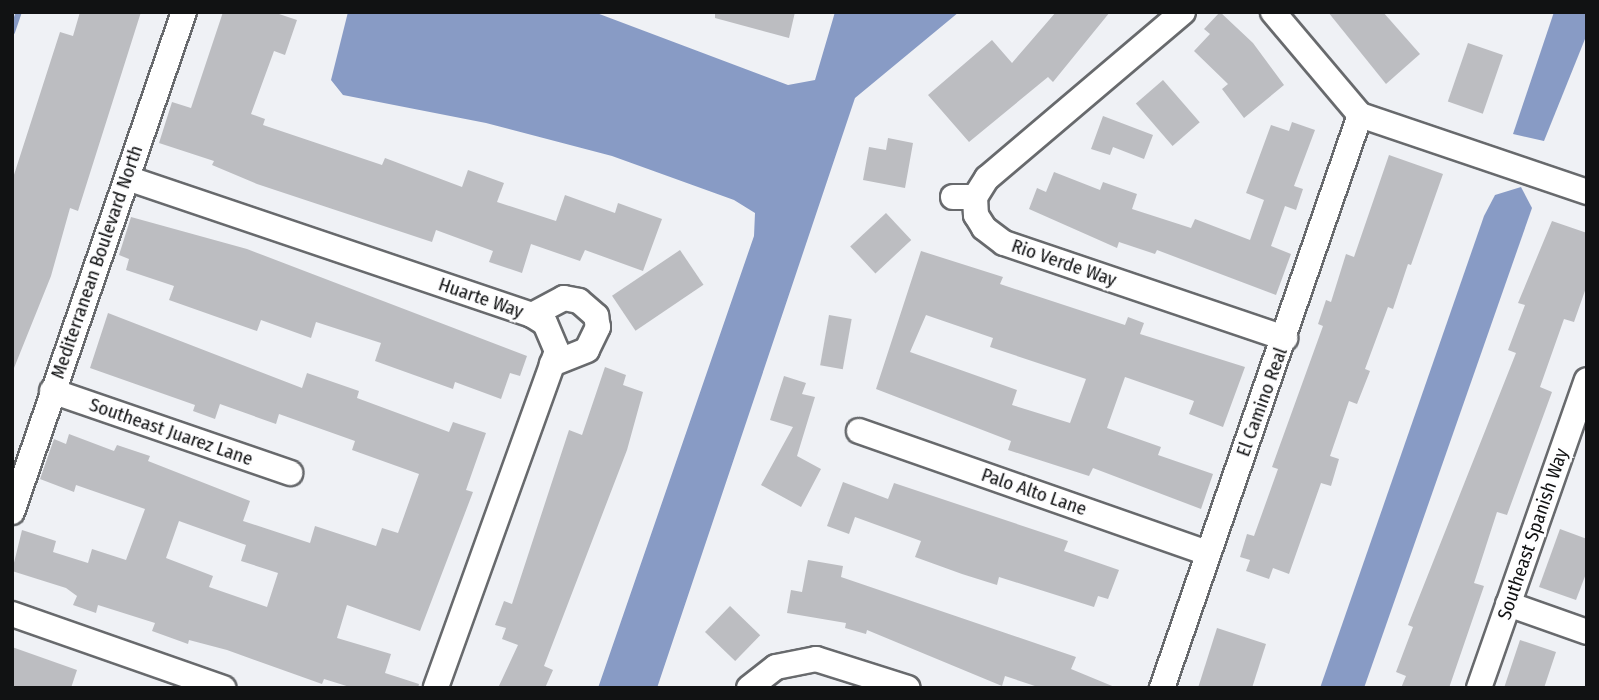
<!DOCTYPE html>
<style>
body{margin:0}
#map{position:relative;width:1599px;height:700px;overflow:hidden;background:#eff1f5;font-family:"Fira Sans Condensed",sans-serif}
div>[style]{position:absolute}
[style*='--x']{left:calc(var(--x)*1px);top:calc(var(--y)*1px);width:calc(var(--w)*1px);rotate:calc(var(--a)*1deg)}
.water>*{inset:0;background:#889bc5}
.stream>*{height:6px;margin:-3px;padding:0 3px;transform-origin:3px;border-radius:3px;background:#889bc5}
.building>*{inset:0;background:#bcbdc1;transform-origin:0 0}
.roads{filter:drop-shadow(2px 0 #686a6d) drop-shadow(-2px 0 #686a6d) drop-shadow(0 2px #686a6d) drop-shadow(0 -2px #686a6d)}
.minor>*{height:24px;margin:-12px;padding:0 12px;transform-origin:12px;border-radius:12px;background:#fff}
span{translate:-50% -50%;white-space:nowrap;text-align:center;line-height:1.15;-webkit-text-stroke:5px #fefeff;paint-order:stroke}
.street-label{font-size:19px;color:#111213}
.frame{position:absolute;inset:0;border:14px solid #111213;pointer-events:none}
</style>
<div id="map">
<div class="water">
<i style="clip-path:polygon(348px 12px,594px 12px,788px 85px,815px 80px,835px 12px,959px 12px,855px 98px,657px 688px,598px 688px,754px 236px,755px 213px,734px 200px,612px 156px,486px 123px,343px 95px,331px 80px)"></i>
<i style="clip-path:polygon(1554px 12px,1587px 12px,1587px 34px,1544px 141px,1513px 134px)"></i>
<i style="clip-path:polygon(1521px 187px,1532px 208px,1364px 688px,1320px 688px,1484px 216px,1495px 195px)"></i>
</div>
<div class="stream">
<i style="--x:12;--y:32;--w:21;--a:-71"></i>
</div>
<div class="building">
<i style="clip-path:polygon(80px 12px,141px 12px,78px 211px,70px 208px,51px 276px,12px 373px,12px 181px,60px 32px,73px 36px)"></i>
<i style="clip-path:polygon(223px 12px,273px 12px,297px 20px,285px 55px,274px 51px,251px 114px,265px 119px,263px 125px,382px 165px,385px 158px,462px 187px,468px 170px,504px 183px,497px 202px,556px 221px,565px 195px,615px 213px,618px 203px,662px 219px,643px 271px,585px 250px,580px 261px,531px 244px,522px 273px,489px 262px,493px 251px,436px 230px,432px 242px,257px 184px,212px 165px,214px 161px,159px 143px,172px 102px,191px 108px)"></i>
<i style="clip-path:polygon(715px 12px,795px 12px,789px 38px,715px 18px)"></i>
<i style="clip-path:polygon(1056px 12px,1110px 12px,1053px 82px,1048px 77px,969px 142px,928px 95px,992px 40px,1012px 63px)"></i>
<i style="clip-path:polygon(1220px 12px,1253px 43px,1284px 85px,1244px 118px,1222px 89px,1228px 84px,1194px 51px,1210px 34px,1204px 29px)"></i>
<i style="clip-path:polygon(1328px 12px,1383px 12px,1420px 54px,1386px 84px)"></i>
<i style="left:1468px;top:43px;width:37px;height:62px;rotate:19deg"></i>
<i style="left:1163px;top:80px;width:56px;height:36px;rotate:49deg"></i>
<i style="clip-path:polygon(1103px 116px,1153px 135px,1144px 159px,1113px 147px,1110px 155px,1091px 149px)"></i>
<i style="clip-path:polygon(1292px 122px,1315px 130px,1294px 186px,1303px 189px,1296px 210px,1285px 206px,1271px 246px,1291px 254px,1276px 295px,1157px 250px,1155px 254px,1119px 242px,1117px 248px,1029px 209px,1037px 188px,1046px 192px,1054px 172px,1100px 190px,1103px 182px,1137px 194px,1132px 209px,1191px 228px,1195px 219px,1250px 240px,1264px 200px,1246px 193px,1271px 125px,1289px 131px)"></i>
<i style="clip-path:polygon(888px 138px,913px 143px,905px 188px,863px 180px,869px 147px,886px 150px)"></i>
<i style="clip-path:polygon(1389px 155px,1443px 174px,1411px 265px,1408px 264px,1393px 309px,1388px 307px,1365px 369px,1370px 371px,1357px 404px,1349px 401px,1330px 456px,1339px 459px,1331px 486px,1321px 483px,1289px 574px,1273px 568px,1269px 579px,1246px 571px,1250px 560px,1240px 557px,1247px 534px,1254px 536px,1278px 469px,1272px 467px,1323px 326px,1318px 324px,1326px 300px,1331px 302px,1346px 254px,1354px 257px)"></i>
<i style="left:886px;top:213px;width:37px;height:49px;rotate:47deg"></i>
<i style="clip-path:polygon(131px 217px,247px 249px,527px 356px,520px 376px,510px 373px,501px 399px,455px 382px,453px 389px,375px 361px,381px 343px,316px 322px,311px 338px,261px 320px,257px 331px,169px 300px,174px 286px,126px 270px,129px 259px,119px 255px)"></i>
<i style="clip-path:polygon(1552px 221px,1587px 233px,1587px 285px,1574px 322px,1564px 319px,1540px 387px,1552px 392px,1507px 515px,1497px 512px,1474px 583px,1484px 586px,1449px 688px,1401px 688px,1406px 676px,1396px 672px,1413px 627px,1408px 625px,1516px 353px,1508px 350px,1525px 305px,1518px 303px)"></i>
<i style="left:680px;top:250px;width:42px;height:82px;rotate:56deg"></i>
<i style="clip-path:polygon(evenodd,921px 251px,1003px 277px,1000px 284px,1125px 325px,1128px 317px,1144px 323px,1140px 334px,1245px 367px,1223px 427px,1189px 414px,1194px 401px,1125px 377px,1107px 428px,1161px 447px,1158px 455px,1213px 474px,1201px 509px,1093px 468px,1089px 476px,1008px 450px,1011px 441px,876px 389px,921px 251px,926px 315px,993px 338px,990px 347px,1086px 379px,1070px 423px,1012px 405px,1017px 390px,910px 352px,926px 315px)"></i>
<i style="clip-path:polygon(evenodd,108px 313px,302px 388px,307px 373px,359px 391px,357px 398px,449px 432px,453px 422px,486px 433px,466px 490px,473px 492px,420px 631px,347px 605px,337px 638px,391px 654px,385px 673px,419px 684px,418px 688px,353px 688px,324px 679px,322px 684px,227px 650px,189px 640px,188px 644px,152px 631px,155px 623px,98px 605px,96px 613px,73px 605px,77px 596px,66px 588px,12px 571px,22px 530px,56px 541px,53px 552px,88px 563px,92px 549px,126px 560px,145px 509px,76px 485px,74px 492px,40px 479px,54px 439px,66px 444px,69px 434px,114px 451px,117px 445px,150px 456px,148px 461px,250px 501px,243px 521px,310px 543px,315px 526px,376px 546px,382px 528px,398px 533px,419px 474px,352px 450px,355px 441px,279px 414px,276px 424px,220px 404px,215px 419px,193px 411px,195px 405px,90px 368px,108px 313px,179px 521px,246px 545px,241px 561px,278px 573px,267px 607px,209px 587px,213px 576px,166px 558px,179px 521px)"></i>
<i style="left:829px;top:315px;width:23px;height:51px;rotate:10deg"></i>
<i style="clip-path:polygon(605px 367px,626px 375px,623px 385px,643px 392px,627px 450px,544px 666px,553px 670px,545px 688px,498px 688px,518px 645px,502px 639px,506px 628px,495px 625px,504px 601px,512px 604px,569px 430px,582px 435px)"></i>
<i style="clip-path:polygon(784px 376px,806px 383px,802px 394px,815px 397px,797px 456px,821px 469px,801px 507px,761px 485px,793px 427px,770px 420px)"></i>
<i style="clip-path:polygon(843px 482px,888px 499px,894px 483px,1068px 541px,1064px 551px,1119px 570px,1108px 599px,1098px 596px,1094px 607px,999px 577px,997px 585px,962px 574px,915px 557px,921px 541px,855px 517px,849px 534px,827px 526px)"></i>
<i style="clip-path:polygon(1560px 529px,1587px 539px,1587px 571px,1576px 600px,1539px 587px)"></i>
<i style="clip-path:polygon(808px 560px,843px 566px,841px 577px,1076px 657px,1071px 669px,1117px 688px,1041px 688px,1005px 676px,1002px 686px,867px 630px,866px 634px,845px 628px,846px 623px,787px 613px,791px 590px,802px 592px)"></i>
<i style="left:730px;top:606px;width:42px;height:36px;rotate:44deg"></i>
<i style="clip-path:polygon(1217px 628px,1266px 644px,1252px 688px,1198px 688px)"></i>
<i style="clip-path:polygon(1520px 640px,1556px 652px,1544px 688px,1504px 688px)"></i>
<i style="clip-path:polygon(12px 647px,77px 670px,71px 688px,12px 688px)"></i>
</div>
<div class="roads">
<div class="minor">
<i style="--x:1183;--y:12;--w:257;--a:139.7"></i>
<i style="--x:987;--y:178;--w:22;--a:122"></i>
<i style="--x:975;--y:197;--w:18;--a:87"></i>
<i style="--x:976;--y:215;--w:15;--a:58"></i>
<i style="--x:984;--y:228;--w:25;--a:37"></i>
<i style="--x:1004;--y:243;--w:297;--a:18.7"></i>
<i style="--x:1273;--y:12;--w:135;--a:49.8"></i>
<i style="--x:1360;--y:115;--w:240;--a:18.7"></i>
<i style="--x:127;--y:178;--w:428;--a:18.7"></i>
<i style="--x:532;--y:315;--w:15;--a:32"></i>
<i style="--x:545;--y:323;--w:30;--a:67"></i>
<i style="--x:557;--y:351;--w:358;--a:109.8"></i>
<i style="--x:953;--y:197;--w:22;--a:0"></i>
<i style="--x:532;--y:315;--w:36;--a:-28"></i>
<i style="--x:564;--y:298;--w:15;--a:11"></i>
<i style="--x:579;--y:301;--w:23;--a:41"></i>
<i style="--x:596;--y:316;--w:11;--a:80"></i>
<i style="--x:598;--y:327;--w:25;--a:116"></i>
<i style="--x:587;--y:350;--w:38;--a:158"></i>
<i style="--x:52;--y:391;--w:252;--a:19"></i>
<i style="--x:859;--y:431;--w:370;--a:19.3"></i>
<i style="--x:12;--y:512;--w:529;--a:-71.02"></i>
<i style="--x:1508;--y:604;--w:84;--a:19.5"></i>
<i style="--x:12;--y:614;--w:224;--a:19.3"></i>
<i style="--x:749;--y:688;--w:34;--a:-38"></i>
<i style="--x:776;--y:667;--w:41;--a:-11.3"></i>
<i style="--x:816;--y:659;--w:96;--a:17.5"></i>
<i style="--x:1162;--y:688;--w:606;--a:-70.94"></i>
<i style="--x:1479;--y:688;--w:326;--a:-70.7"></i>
</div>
</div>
<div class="street-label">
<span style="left:97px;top:262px;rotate:-71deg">Mediterranean Boulevard North</span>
<span style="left:1064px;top:263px;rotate:19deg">Rio Verde Way</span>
<span style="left:481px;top:298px;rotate:19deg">Huarte Way</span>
<span style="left:1262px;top:402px;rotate:-70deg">El Camino Real</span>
<span style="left:171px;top:432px;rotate:19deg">Southeast Juarez Lane</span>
<span style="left:1034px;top:492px;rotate:19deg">Palo Alto Lane</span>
<span style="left:1533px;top:534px;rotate:-71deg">Southeast Spanish Way</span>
</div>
<div class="frame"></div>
</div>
